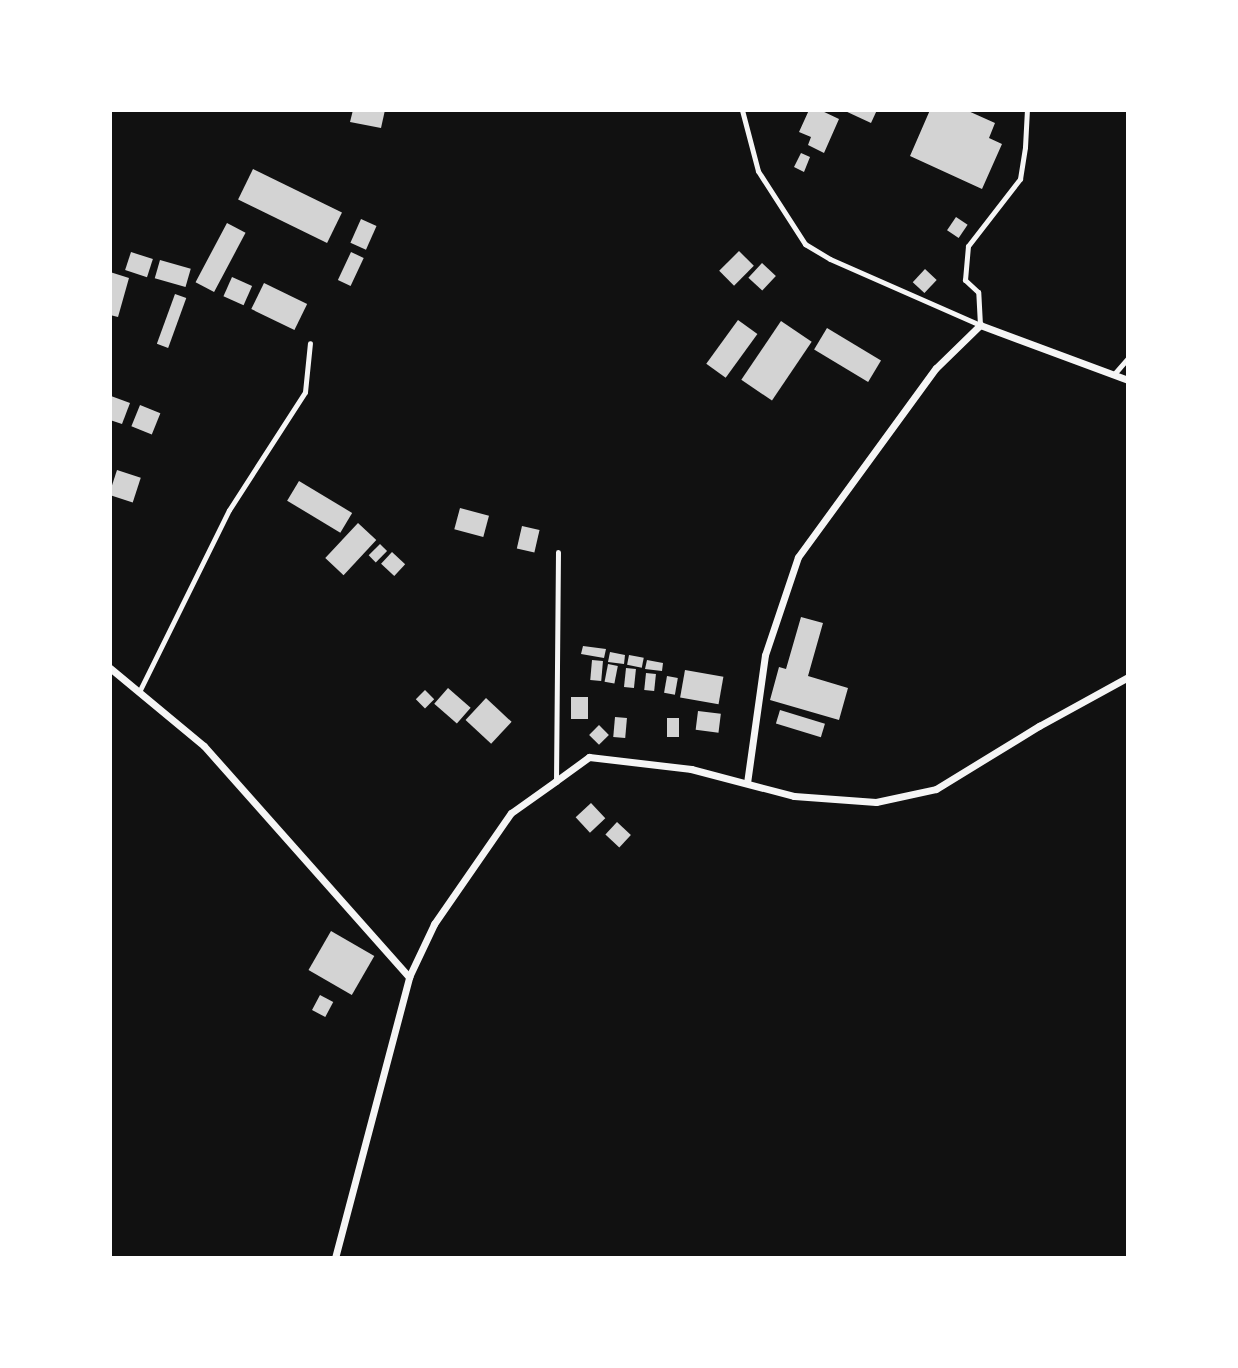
<!DOCTYPE html>
<style>
body{margin:0}
#map{position:relative;width:1238px;height:1368px;overflow:hidden;background:#111;font-family:"Alegreya Sans",sans-serif}
div>[style]{position:absolute}
[style*='--x']{left:calc(var(--x)*1px);top:calc(var(--y)*1px);width:calc(var(--w)*1px);rotate:calc(var(--a)*1deg)}
.building>*{inset:0;background:#d3d3d3;transform-origin:0 0}
.service>*{height:5px;margin:-2.5px;padding:0 2.5px;transform-origin:2.5px;border-radius:2.5px;background:#f5f5f5}
.minor>*{height:7px;margin:-3.5px;padding:0 3.5px;transform-origin:3.5px;border-radius:3.5px;background:#f5f5f5}
span{translate:-50% -50%;white-space:nowrap;text-align:center;line-height:1.15;-webkit-text-stroke:5px #fff;paint-order:stroke}
.frame{position:absolute;inset:0;border:112px solid #fff;pointer-events:none}
</style>
<div id="map">
<div class="building">
<i style="clip-path:polygon(353px 110px,385px 110px,381px 128px,350px 122px)"></i>
<i style="clip-path:polygon(809px 110px,820px 110px,839px 119px,824px 153px,808px 145px,811px 137px,799px 132px)"></i>
<i style="clip-path:polygon(843px 110px,877px 110px,871px 123px)"></i>
<i style="clip-path:polygon(930px 110px,966px 110px,995px 123px,989px 138px,1002px 144px,982px 189px,910px 156px)"></i>
<i style="clip-path:polygon(801px 153px,810px 157px,804px 172px,794px 167px)"></i>
<i style="left:253px;top:169px;width:99px;height:34px;rotate:26deg"></i>
<i style="left:956px;top:217px;width:14px;height:16px;rotate:34deg"></i>
<i style="left:361px;top:219px;width:17px;height:26px;rotate:24deg"></i>
<i style="left:227px;top:223px;width:21px;height:67px;rotate:28deg"></i>
<i style="left:739px;top:251px;width:21px;height:28px;rotate:45deg"></i>
<i style="left:131px;top:252px;width:23px;height:19px;rotate:18deg"></i>
<i style="left:351px;top:252px;width:14px;height:31px;rotate:25deg"></i>
<i style="left:160px;top:260px;width:32px;height:19px;rotate:16deg"></i>
<i style="left:762px;top:263px;width:19px;height:20px;rotate:43deg"></i>
<i style="left:925px;top:269px;width:16px;height:18px;rotate:43deg"></i>
<i style="clip-path:polygon(110px 272px,129px 278px,118px 317px,110px 315px)"></i>
<i style="left:232px;top:277px;width:22px;height:21px;rotate:24deg"></i>
<i style="left:264px;top:283px;width:48px;height:29px;rotate:26deg"></i>
<i style="left:175px;top:294px;width:12px;height:53px;rotate:20deg"></i>
<i style="left:738px;top:320px;width:24px;height:54px;rotate:36deg"></i>
<i style="left:781px;top:321px;width:37px;height:71px;rotate:34deg"></i>
<i style="left:827px;top:328px;width:63px;height:25px;rotate:31deg"></i>
<i style="clip-path:polygon(111px 396px,130px 403px,122px 424px,110px 420px)"></i>
<i style="left:140px;top:405px;width:22px;height:23px;rotate:22deg"></i>
<i style="left:117px;top:470px;width:25px;height:26px;rotate:18deg"></i>
<i style="left:299px;top:481px;width:62px;height:23px;rotate:31deg"></i>
<i style="left:460px;top:508px;width:30px;height:22px;rotate:15deg"></i>
<i style="left:358px;top:523px;width:25px;height:48px;rotate:43deg"></i>
<i style="left:522px;top:526px;width:18px;height:23px;rotate:13deg"></i>
<i style="left:380px;top:544px;width:10px;height:16px;rotate:45deg"></i>
<i style="left:392px;top:552px;width:18px;height:16px;rotate:43deg"></i>
<i style="clip-path:polygon(801px 617px,823px 623px,808px 676px,848px 688px,839px 720px,770px 700px,779px 667px,786px 669px)"></i>
<i style="clip-path:polygon(583px 646px,606px 649px,604px 658px,581px 654px)"></i>
<i style="clip-path:polygon(610px 652px,625px 655px,624px 664px,608px 662px)"></i>
<i style="left:629px;top:655px;width:15px;height:10px;rotate:11deg"></i>
<i style="left:592px;top:660px;width:11px;height:20px;rotate:5deg"></i>
<i style="clip-path:polygon(647px 660px,663px 663px,662px 671px,645px 669px)"></i>
<i style="left:608px;top:664px;width:10px;height:18px;rotate:11deg"></i>
<i style="left:626px;top:668px;width:10px;height:19px;rotate:6deg"></i>
<i style="left:685px;top:670px;width:39px;height:28px;rotate:10deg"></i>
<i style="left:646px;top:673px;width:10px;height:17px;rotate:6deg"></i>
<i style="left:667px;top:676px;width:11px;height:17px;rotate:10deg"></i>
<i style="left:448px;top:688px;width:30px;height:21px;rotate:41deg"></i>
<i style="left:425px;top:690px;width:13px;height:13px;rotate:45deg"></i>
<i style="left:571px;top:697px;width:17px;height:22px"></i>
<i style="left:486px;top:698px;width:35px;height:30px;rotate:43deg"></i>
<i style="left:780px;top:710px;width:47px;height:14px;rotate:17deg"></i>
<i style="left:698px;top:711px;width:23px;height:19px;rotate:7deg"></i>
<i style="left:615px;top:717px;width:12px;height:20px;rotate:5deg"></i>
<i style="left:667px;top:718px;width:12px;height:19px"></i>
<i style="left:599px;top:725px;width:14px;height:14px;rotate:45deg"></i>
<i style="left:591px;top:803px;width:21px;height:21px;rotate:47deg"></i>
<i style="left:617px;top:822px;width:19px;height:17px;rotate:43deg"></i>
<i style="left:331px;top:931px;width:50px;height:45px;rotate:30deg"></i>
<i style="left:320px;top:995px;width:15px;height:17px;rotate:28deg"></i>
</div>
<div class="service">
<i style="--x:742;--y:110;--w:63;--a:75.3"></i>
<i style="--x:758;--y:171;--w:87;--a:57.2"></i>
<i style="--x:805;--y:244;--w:29;--a:31"></i>
<i style="--x:830;--y:259;--w:164;--a:23.7"></i>
<i style="--x:980;--y:325;--w:33;--a:-93"></i>
<i style="--x:978;--y:292;--w:18;--a:-137"></i>
<i style="--x:965;--y:280;--w:34;--a:-85"></i>
<i style="--x:968;--y:246;--w:85;--a:-52.2"></i>
<i style="--x:1020;--y:179;--w:32;--a:-81"></i>
<i style="--x:1025;--y:147;--w:37;--a:-87"></i>
<i style="--x:1115;--y:373;--w:20;--a:-49"></i>
<i style="--x:139;--y:692;--w:203;--a:-63.7"></i>
<i style="--x:229;--y:510;--w:140;--a:-57.2"></i>
<i style="--x:305;--y:392;--w:49;--a:-84.2"></i>
<i style="--x:556;--y:781;--w:229;--a:-89.5"></i>
</div>
<div class="minor">
<i style="--x:110;--y:668;--w:122;--a:39.7"></i>
<i style="--x:204;--y:746;--w:309;--a:48.4"></i>
<i style="--x:747;--y:783;--w:129;--a:-82"></i>
<i style="--x:765;--y:655;--w:103;--a:-71.4"></i>
<i style="--x:798;--y:557;--w:234;--a:-53.9"></i>
<i style="--x:936;--y:368;--w:62;--a:-44.3"></i>
<i style="--x:980;--y:325;--w:158;--a:20.4"></i>
<i style="--x:335;--y:1258;--w:291;--a:-75.2"></i>
<i style="--x:409;--y:977;--w:59;--a:-64.7"></i>
<i style="--x:434;--y:924;--w:135;--a:-55.3"></i>
<i style="--x:511;--y:813;--w:55;--a:-35.4"></i>
<i style="--x:556;--y:781;--w:41;--a:-36"></i>
<i style="--x:589;--y:757;--w:103;--a:6.7"></i>
<i style="--x:691;--y:769;--w:106;--a:14.7"></i>
<i style="--x:794;--y:796;--w:82;--a:4.2"></i>
<i style="--x:876;--y:802;--w:61;--a:-12.2"></i>
<i style="--x:936;--y:789;--w:121;--a:-31.5"></i>
<i style="--x:1039;--y:726;--w:102;--a:-28.8"></i>
</div>
<div class="frame"></div>
</div>
